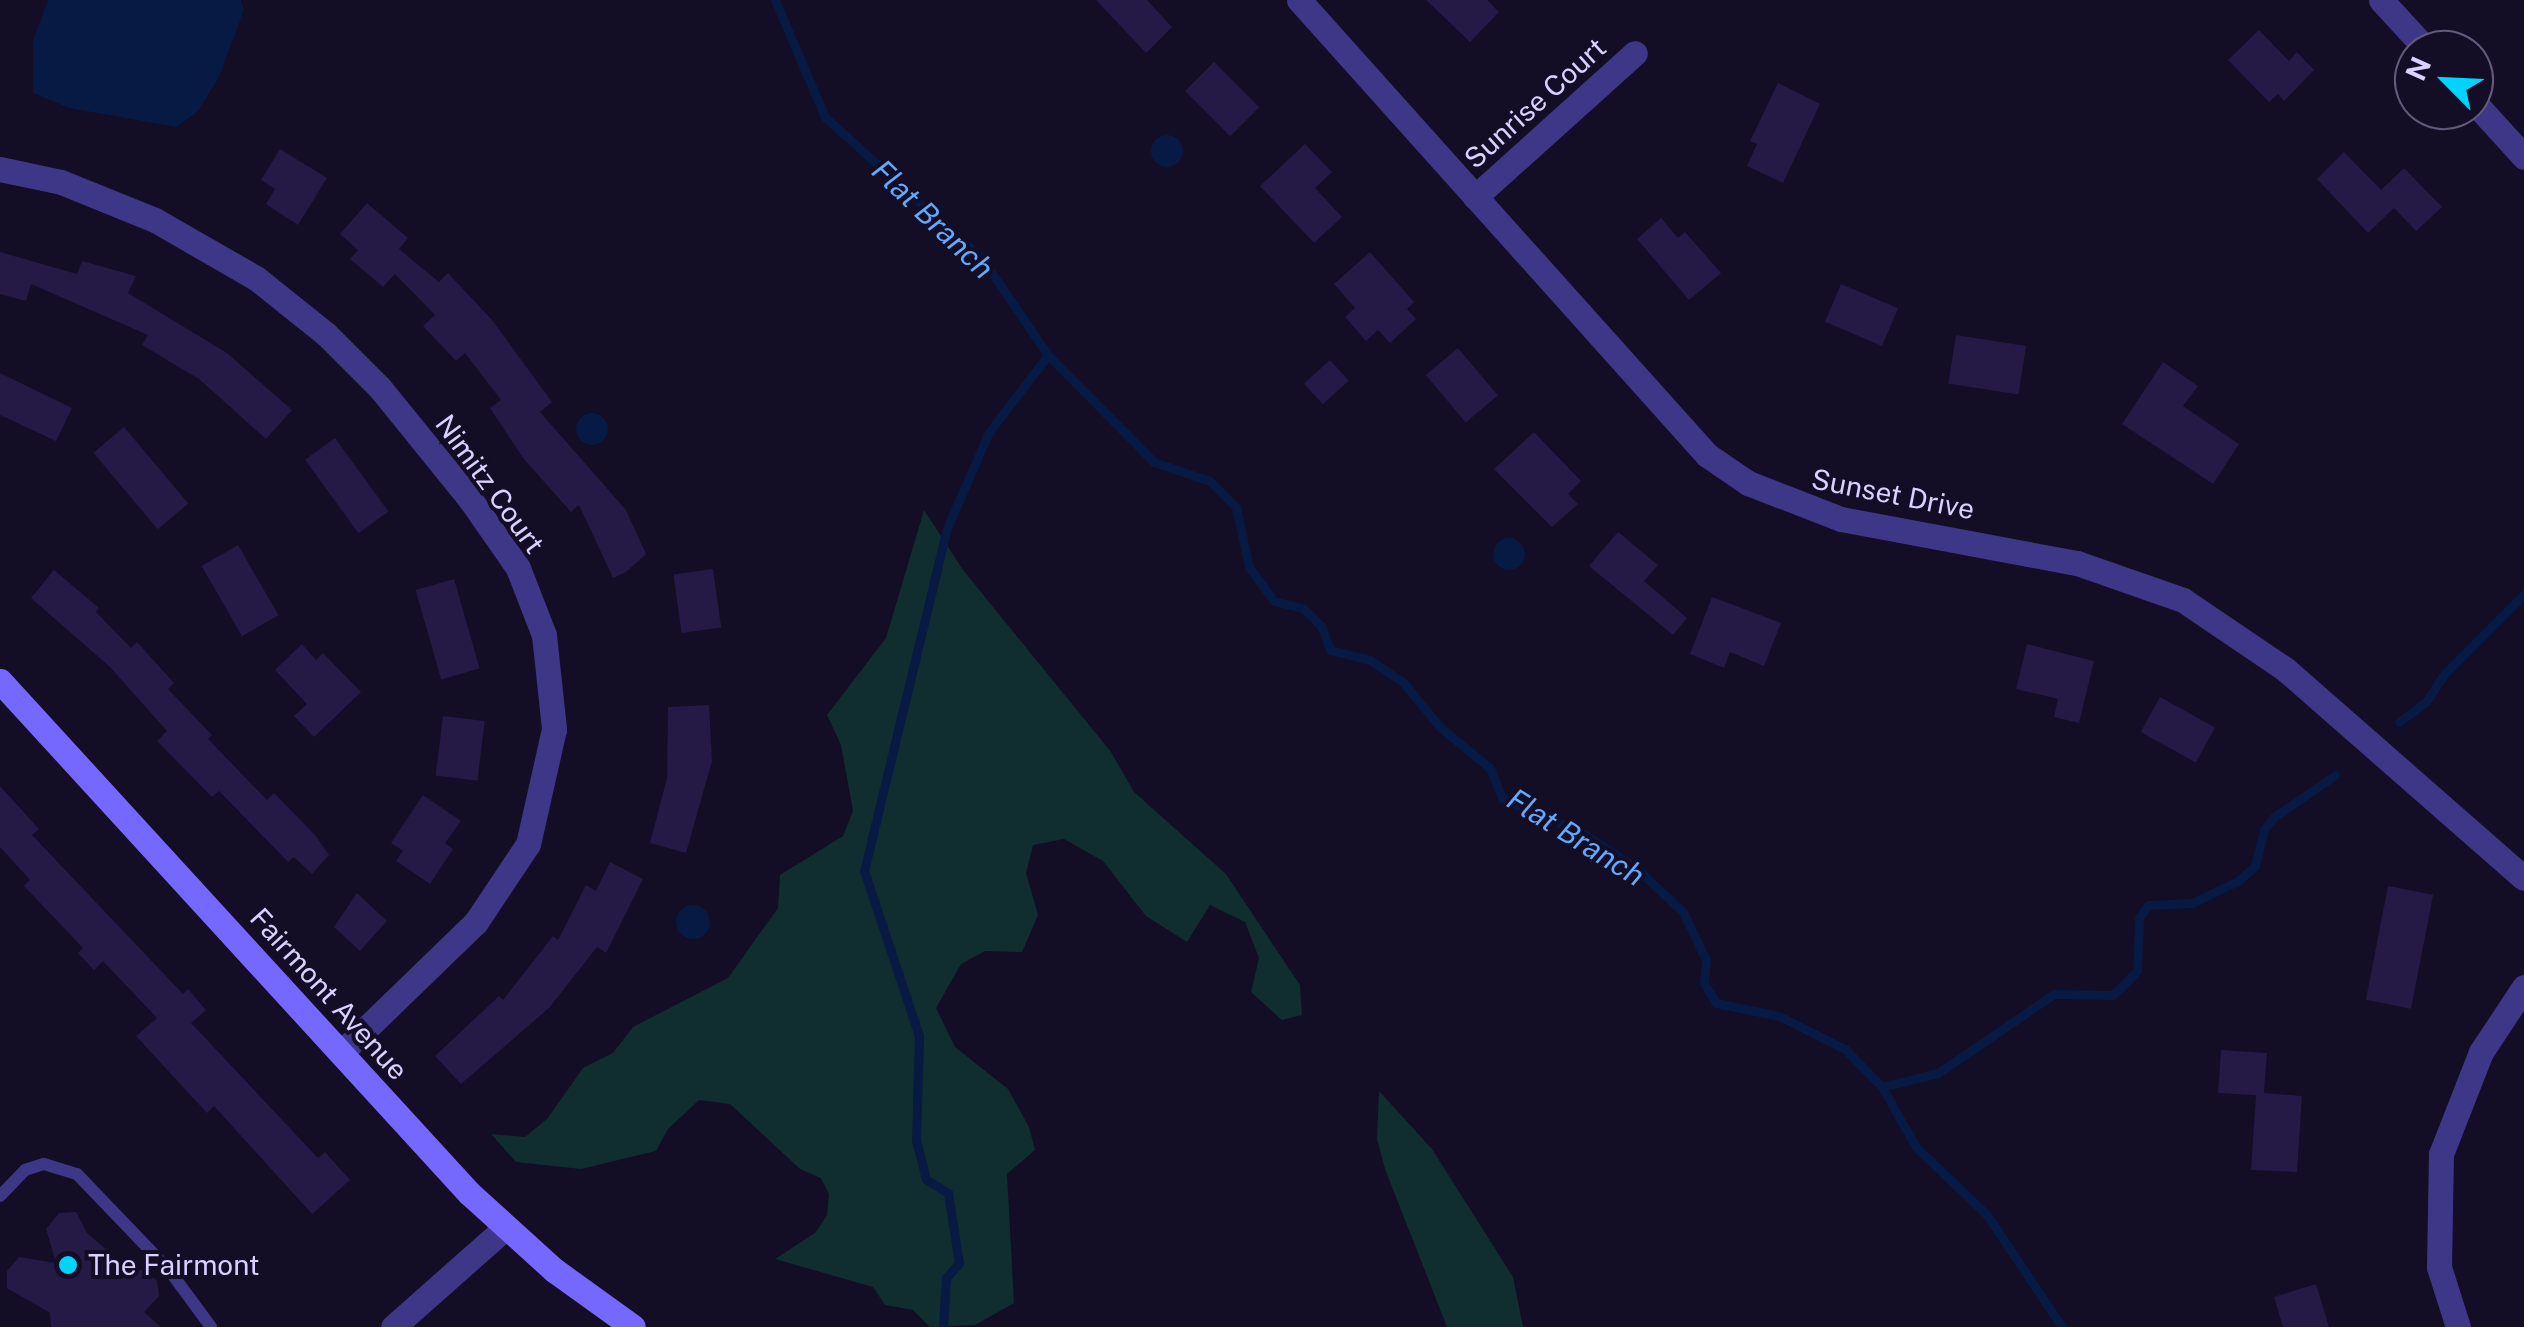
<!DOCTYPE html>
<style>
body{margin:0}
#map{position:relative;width:2524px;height:1327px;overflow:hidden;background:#130d25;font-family:"Public Sans",sans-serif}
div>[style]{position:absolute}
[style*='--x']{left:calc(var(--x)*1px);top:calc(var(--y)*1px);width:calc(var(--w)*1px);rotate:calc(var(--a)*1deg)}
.green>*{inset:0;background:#102e2f}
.water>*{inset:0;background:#071a43}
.round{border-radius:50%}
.stream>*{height:9px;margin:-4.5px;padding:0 4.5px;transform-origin:4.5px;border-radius:4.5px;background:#071a43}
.building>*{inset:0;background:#251946;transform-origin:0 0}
.lane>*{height:12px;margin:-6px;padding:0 6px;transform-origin:6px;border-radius:6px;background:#3e3686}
.street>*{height:25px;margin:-12.5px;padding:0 12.5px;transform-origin:12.5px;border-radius:12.5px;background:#3e3686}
.secondary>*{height:25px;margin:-12.5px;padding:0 12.5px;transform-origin:12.5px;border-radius:12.5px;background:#7568ff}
.dots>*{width:28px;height:28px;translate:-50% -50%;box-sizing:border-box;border:5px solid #130d25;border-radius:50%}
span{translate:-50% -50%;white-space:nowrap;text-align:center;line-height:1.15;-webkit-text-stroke:8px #130d25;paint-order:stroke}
.street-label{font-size:28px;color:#d9d1ff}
.poi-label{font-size:28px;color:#d9d1ff}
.left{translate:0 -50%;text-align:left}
.water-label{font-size:30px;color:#5fabff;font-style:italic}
.north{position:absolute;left:2394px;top:30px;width:100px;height:100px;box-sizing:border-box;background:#130d25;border:2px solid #625b7c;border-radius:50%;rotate:294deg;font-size:28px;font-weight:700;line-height:40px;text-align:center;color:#d9d1ff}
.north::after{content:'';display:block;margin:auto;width:35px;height:45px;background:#00d3fc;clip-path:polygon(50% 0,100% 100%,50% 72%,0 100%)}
</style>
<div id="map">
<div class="green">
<i style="clip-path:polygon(924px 510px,963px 570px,1111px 752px,1134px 792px,1226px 874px,1300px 985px,1302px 1015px,1282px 1020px,1251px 992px,1259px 958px,1245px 922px,1210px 905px,1187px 942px,1146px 916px,1103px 861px,1064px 839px,1033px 845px,1026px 873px,1038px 915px,1022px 952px,985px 951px,961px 964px,936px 1008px,955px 1047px,1008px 1089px,1029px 1127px,1035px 1150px,1007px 1174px,1014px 1303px,975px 1325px,930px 1327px,913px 1310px,885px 1305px,873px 1287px,775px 1259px,815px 1233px,827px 1215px,829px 1194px,821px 1178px,800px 1169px,730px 1104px,699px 1100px,668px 1129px,656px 1151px,581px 1169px,516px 1162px,491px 1134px,525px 1137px,547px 1119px,583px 1068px,613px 1053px,633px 1027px,728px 978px,778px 908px,780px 875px,843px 836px,853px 811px,841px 745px,827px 715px,886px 638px)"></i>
<i style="clip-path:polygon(1379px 1091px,1432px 1149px,1513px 1277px,1523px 1327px,1447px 1327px,1385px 1169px,1377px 1139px)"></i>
</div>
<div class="water">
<i style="clip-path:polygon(48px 0,241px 0,244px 10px,219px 77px,198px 111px,177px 127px,69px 108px,33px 93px,33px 40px)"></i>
<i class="round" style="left:1151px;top:135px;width:32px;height:32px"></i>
<i class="round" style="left:576px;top:413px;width:32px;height:32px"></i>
<i class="round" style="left:1493px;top:538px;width:32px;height:32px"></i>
<i class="round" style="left:676px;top:905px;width:34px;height:34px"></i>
</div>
<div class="stream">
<i style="--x:775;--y:0;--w:127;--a:66.9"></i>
<i style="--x:825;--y:117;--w:213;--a:42.1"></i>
<i style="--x:983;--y:260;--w:115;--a:55.6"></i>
<i style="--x:1048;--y:355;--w:151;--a:45.3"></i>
<i style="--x:1154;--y:462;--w:59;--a:18.7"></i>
<i style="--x:1210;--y:481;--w:37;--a:45"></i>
<i style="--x:1236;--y:507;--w:61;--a:77.8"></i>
<i style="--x:1249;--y:567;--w:42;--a:53.7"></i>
<i style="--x:1274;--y:601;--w:30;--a:14"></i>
<i style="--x:1303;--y:608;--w:25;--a:45"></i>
<i style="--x:1321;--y:626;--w:26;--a:69"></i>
<i style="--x:1330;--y:650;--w:41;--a:14"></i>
<i style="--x:1370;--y:660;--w:40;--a:34"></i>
<i style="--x:1403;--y:682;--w:58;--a:50.6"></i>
<i style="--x:1440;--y:727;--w:65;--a:39.4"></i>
<i style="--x:1490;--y:768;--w:32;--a:68"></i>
<i style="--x:1502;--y:798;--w:84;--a:23.2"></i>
<i style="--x:1579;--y:831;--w:68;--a:33"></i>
<i style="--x:1636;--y:868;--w:64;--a:43.1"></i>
<i style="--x:1683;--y:912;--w:53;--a:64.4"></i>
<i style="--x:1706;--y:960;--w:23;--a:95"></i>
<i style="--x:1704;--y:983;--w:23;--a:59"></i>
<i style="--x:1716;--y:1003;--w:64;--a:11.7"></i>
<i style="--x:1779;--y:1016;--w:74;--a:26.6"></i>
<i style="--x:1845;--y:1049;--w:53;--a:45.8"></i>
<i style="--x:1882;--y:1087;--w:69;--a:60.5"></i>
<i style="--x:1916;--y:1147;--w:98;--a:43.8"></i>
<i style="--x:1987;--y:1215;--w:135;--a:56.2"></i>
<i style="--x:2399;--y:722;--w:34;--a:-37"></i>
<i style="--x:2426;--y:702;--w:35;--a:-57"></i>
<i style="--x:2445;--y:673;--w:112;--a:-45"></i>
<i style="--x:1882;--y:1087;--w:58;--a:-14"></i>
<i style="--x:1938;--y:1073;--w:140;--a:-34.3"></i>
<i style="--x:2054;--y:994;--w:59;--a:1"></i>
<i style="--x:2113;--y:995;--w:34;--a:-45"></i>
<i style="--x:2137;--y:971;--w:53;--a:-87.8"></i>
<i style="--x:2139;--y:918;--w:16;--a:-55"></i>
<i style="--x:2148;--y:905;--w:44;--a:-2.6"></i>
<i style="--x:2192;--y:903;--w:51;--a:-25.6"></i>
<i style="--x:2238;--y:881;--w:23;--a:-41"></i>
<i style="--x:2255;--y:866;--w:38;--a:-76"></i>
<i style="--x:2264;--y:829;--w:16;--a:-50"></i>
<i style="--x:2274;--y:817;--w:74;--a:-34.5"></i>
<i style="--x:943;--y:1327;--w:49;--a:-86.5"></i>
<i style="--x:946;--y:1278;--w:20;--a:-49"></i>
<i style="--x:959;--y:1263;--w:71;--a:-98.9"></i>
<i style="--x:948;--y:1193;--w:26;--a:-148"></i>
<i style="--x:926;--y:1179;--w:40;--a:-104.4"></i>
<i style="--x:916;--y:1140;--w:104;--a:-88.3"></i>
<i style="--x:919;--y:1036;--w:174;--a:-108.4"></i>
<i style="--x:864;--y:871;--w:353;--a:-76.4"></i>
<i style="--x:947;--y:528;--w:105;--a:-66.4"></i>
<i style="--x:989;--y:432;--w:97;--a:-52.5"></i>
</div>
<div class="building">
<i style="clip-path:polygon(1096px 0,1147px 0,1172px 27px,1146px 53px)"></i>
<i style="clip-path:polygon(1426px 0,1487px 0,1499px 12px,1470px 42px)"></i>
<i style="clip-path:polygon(2259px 30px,2289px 61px,2297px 52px,2314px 70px,2284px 101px,2278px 94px,2269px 102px,2228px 60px)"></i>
<i style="left:1214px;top:62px;width:64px;height:41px;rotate:45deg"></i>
<i style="clip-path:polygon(1778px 83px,1820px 104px,1783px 183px,1747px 166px,1757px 144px,1750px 141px)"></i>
<i style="clip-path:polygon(1305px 144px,1332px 172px,1315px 188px,1342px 217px,1314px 243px,1260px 186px)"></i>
<i style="clip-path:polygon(280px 149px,327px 178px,298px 225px,266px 204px,275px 189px,261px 180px)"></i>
<i style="clip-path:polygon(2344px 152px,2381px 190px,2404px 168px,2442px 207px,2416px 231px,2394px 208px,2368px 233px,2317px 179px)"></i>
<i style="clip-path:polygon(367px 203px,408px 238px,399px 249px,439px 282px,448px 273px,492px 320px,552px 402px,540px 412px,626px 510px,646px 554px,626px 572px,613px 578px,579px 505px,571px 512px,523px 458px,490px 408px,501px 400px,465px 353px,456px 361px,423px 326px,435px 315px,395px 274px,383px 287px,350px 259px,358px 250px,340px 234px)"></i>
<i style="clip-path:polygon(1661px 218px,1678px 238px,1685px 232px,1721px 273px,1689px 300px,1637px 239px)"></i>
<i style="clip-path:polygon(0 252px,77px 274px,82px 261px,136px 276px,128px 293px,227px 353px,292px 410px,266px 439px,199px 379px,142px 345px,148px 335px,31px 284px,26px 301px,0 294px)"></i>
<i style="clip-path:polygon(1370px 252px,1414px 302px,1407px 309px,1416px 319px,1390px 343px,1378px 330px,1366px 341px,1345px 317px,1355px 308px,1334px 284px)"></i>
<i style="left:1841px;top:284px;width:62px;height:41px;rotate:23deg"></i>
<i style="left:1956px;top:335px;width:71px;height:49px;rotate:9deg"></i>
<i style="left:1458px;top:348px;width:62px;height:42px;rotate:50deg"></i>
<i style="left:1330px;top:360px;width:28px;height:35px;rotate:48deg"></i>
<i style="clip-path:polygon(2163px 362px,2198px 386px,2183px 406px,2239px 444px,2213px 484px,2122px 424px)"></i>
<i style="clip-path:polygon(0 373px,72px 408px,56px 441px,0 415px)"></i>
<i style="left:124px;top:427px;width:100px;height:40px;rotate:50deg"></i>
<i style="clip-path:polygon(1534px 432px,1581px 481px,1568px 494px,1578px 504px,1552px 527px,1494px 469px)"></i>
<i style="left:335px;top:438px;width:91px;height:37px;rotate:54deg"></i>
<i style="clip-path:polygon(1618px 532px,1658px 565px,1644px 581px,1687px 618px,1673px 635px,1589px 566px)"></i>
<i style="left:238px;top:545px;width:81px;height:42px;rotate:60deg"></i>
<i style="left:713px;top:569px;width:59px;height:40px;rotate:82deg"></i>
<i style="clip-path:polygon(54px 570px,99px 608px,96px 612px,131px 648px,137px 642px,174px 683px,168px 689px,212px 735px,208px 739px,267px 800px,274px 793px,315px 835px,329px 855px,312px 874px,294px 857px,288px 862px,219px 791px,212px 797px,157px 741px,167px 731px,110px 667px,31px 598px)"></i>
<i style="left:454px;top:579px;width:93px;height:40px;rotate:74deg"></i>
<i style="clip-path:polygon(1712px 597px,1781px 623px,1764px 666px,1730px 652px,1724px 668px,1690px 654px)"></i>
<i style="clip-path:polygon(302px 644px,316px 660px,323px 653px,361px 692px,314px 737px,294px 716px,307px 704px,275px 670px)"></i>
<i style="clip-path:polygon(2027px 644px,2094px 661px,2079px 723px,2054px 717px,2058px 699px,2016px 689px)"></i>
<i style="left:2160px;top:697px;width:63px;height:40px;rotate:29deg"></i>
<i style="clip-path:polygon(709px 705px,712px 761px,686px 853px,650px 843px,667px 778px,668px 707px)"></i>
<i style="left:443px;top:716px;width:42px;height:60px;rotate:7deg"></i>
<i style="clip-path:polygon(0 786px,39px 829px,32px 835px,183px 994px,188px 989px,206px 1010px,191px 1023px,318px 1158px,325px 1152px,350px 1180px,312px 1214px,214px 1106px,207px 1113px,136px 1036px,157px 1018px,103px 961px,94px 970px,78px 953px,83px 948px,24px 886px,30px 880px,0 847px)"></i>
<i style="clip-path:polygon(423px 795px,461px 821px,445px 843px,453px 849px,430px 884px,396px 861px,403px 851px,391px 843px)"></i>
<i style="clip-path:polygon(610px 862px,643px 879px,606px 953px,597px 947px,549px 1008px,461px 1084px,435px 1056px,499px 996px,503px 1000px,553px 936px,558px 940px,586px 885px,596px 891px)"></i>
<i style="left:2388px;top:886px;width:46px;height:116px;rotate:11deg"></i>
<i style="clip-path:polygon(357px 893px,387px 921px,360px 951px,334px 927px)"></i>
<i style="clip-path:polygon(2221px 1050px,2267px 1053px,2264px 1093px,2302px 1096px,2297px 1172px,2251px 1170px,2256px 1095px,2218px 1093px)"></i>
<i style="clip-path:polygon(76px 1212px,87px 1233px,130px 1270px,146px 1270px,157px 1281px,159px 1296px,144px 1312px,161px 1327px,51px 1327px,50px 1313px,7px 1288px,7px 1271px,19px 1257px,56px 1263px,46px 1229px,59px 1213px)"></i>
<i style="clip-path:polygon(2316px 1284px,2329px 1327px,2283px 1327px,2274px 1297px)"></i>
</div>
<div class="lane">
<i style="--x:0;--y:1196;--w:36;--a:-46"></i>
<i style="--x:25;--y:1170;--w:20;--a:-18"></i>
<i style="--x:44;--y:1164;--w:34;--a:17"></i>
<i style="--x:77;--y:1174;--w:133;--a:46.2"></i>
<i style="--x:169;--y:1270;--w:71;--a:53.6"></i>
</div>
<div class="street">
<i style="--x:1299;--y:0;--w:611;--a:48.12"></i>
<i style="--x:1707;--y:455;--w:50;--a:34.3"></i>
<i style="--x:1748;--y:483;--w:100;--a:21.2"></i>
<i style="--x:1841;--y:519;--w:240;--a:10.6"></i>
<i style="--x:2077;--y:563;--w:112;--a:19.2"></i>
<i style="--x:2183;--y:600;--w:123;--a:34.1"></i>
<i style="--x:2285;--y:669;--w:317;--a:41.2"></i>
<i style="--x:2381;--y:0;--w:68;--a:47.4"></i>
<i style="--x:2474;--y:102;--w:74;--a:47.7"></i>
<i style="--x:0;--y:169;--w:62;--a:12"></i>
<i style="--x:61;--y:182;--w:101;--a:22"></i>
<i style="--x:155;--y:220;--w:116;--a:29.9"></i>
<i style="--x:256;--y:278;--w:90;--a:38.7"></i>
<i style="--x:326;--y:334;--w:76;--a:45"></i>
<i style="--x:380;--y:388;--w:143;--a:51"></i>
<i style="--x:470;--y:499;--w:84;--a:55.2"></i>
<i style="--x:518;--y:568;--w:72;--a:68.8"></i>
<i style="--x:544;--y:635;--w:95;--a:83.9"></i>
<i style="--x:554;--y:729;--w:118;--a:102.7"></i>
<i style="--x:528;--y:844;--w:94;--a:123.7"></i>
<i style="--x:476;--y:922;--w:187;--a:135.9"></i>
<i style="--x:1475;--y:197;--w:215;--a:-42"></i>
<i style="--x:393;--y:1327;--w:149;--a:-41.5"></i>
<i style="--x:2458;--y:1327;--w:63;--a:-107.6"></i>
<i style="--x:2439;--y:1267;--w:113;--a:-89"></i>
<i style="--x:2441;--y:1154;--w:110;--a:-68.6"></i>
<i style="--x:2481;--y:1052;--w:78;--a:-56.5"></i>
</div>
<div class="secondary">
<i style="--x:0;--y:681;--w:694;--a:47.51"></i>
<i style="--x:469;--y:1193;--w:115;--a:42.2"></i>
<i style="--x:554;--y:1270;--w:97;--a:35.8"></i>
</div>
<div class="dots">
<i style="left:68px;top:1265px;background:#00d3fc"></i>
</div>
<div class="street-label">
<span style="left:1535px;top:103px;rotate:-42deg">Sunrise Court</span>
<span style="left:490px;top:484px;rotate:54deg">Nimitz Court</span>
<span style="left:1893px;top:494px;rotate:11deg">Sunset Drive</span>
<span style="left:329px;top:994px;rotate:48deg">Fairmont Avenue</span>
</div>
<div class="poi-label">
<span class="left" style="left:88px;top:1265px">The Fairmont</span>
</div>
<div class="water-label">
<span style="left:933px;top:219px;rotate:44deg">Flat Branch</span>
<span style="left:1576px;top:837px;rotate:32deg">Flat Branch</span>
</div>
<div class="north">N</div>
</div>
